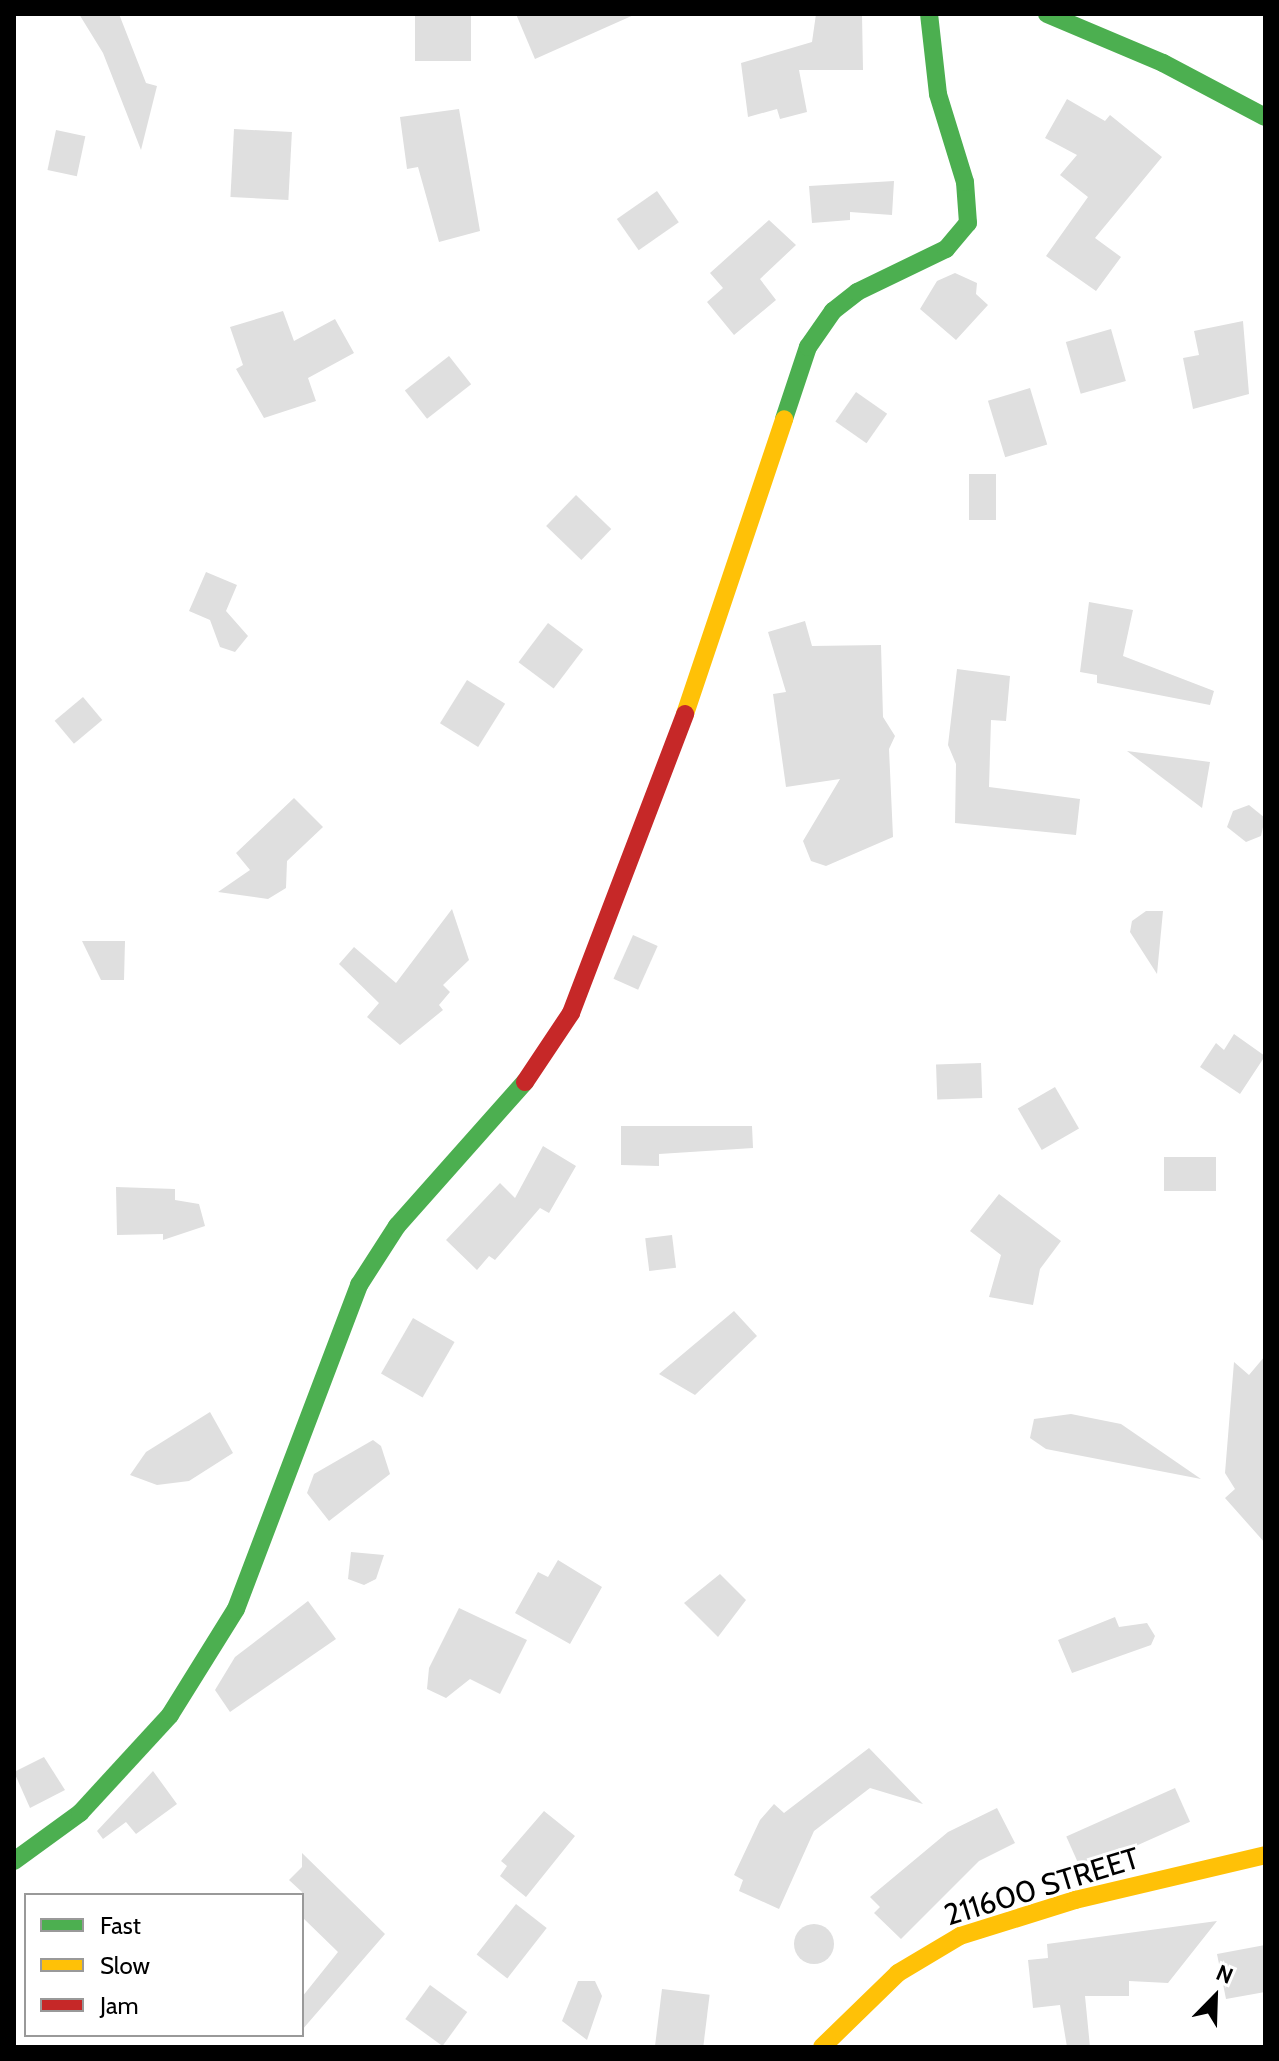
<!DOCTYPE html>
<style>
body{margin:0}
#map{position:relative;width:1279px;height:2061px;overflow:hidden;background:#fff;font-family:Cabin,sans-serif}
div>[style]{position:absolute}
[style*='--x']{left:calc(var(--x)*1px);top:calc(var(--y)*1px);width:calc(var(--w)*1px);rotate:calc(var(--a)*1deg)}
.building>*{inset:0;background:#dfdfdf;transform-origin:0 0}
.round{border-radius:50%}
.fast>*{height:18px;margin:-9px;padding:0 9px;transform-origin:9px;border-radius:9px;background:#4caf50}
.slow>*{height:18px;margin:-9px;padding:0 9px;transform-origin:9px;border-radius:9px;background:#ffc107}
.jam>*{height:18px;margin:-9px;padding:0 9px;transform-origin:9px;border-radius:9px;background:#c62828}
span{translate:-50% -50%;white-space:nowrap;text-align:center;line-height:1.15;-webkit-text-stroke:6px #fff;paint-order:stroke}
.street-label{font-size:30px;color:#000}
.frame{position:absolute;inset:0;border:16px solid #000;pointer-events:none}
.legend{position:absolute;left:24px;top:1893px;width:280px;height:144px;box-sizing:border-box;background:#fff;border:2px solid #999;margin:0;padding:10px 14px;list-style:none;font-size:24px;color:#000}
.legend li{display:flex;align-items:center;gap:16px;height:40px}
.legend b{width:40px;border:2px solid #999}
.north{position:absolute;left:1175px;top:1957px;width:80px;height:80px;-webkit-text-stroke:6px #fff;paint-order:stroke;rotate:23deg;font-size:22px;font-weight:700;line-height:32px;text-align:center;color:#000}
.north::after{content:'';display:block;margin:auto;width:28px;height:36px;background:#000;clip-path:polygon(50% 0,100% 100%,50% 72%,0 100%)}
</style>
<div id="map">
<div class="building">
<i style="clip-path:polygon(79px 14px,119px 14px,146px 83px,157px 86px,141px 150px,103px 53px)"></i>
<i style="left:415px;top:14px;width:56px;height:47px"></i>
<i style="clip-path:polygon(516px 14px,636px 14px,535px 59px)"></i>
<i style="clip-path:polygon(816px 14px,862px 14px,863px 70px,799px 70px,807px 112px,780px 119px,777px 109px,748px 117px,741px 63px,812px 42px)"></i>
<i style="clip-path:polygon(1067px 99px,1105px 121px,1110px 115px,1162px 157px,1095px 238px,1121px 257px,1096px 291px,1046px 256px,1088px 197px,1060px 175px,1077px 155px,1045px 138px)"></i>
<i style="clip-path:polygon(459px 109px,480px 231px,439px 242px,418px 167px,407px 169px,400px 117px)"></i>
<i style="left:234px;top:129px;width:58px;height:68px;rotate:3deg"></i>
<i style="left:56px;top:130px;width:30px;height:41px;rotate:12deg"></i>
<i style="clip-path:polygon(894px 181px,892px 215px,850px 212px,850px 220px,812px 223px,809px 186px)"></i>
<i style="left:657px;top:191px;width:38px;height:49px;rotate:55deg"></i>
<i style="clip-path:polygon(769px 220px,796px 245px,760px 279px,776px 300px,734px 335px,707px 302px,723px 288px,710px 273px)"></i>
<i style="clip-path:polygon(955px 273px,977px 283px,976px 294px,988px 305px,956px 340px,920px 309px,937px 281px)"></i>
<i style="clip-path:polygon(283px 311px,294px 341px,335px 319px,354px 353px,308px 378px,316px 401px,264px 418px,236px 369px,243px 365px,230px 327px)"></i>
<i style="clip-path:polygon(1243px 321px,1249px 394px,1193px 409px,1183px 358px,1199px 355px,1194px 331px)"></i>
<i style="left:1111px;top:329px;width:54px;height:47px;rotate:74deg"></i>
<i style="left:449px;top:356px;width:36px;height:56px;rotate:52deg"></i>
<i style="left:1030px;top:388px;width:59px;height:44px;rotate:73deg"></i>
<i style="left:856px;top:392px;width:38px;height:36px;rotate:35deg"></i>
<i style="left:969px;top:474px;width:27px;height:46px"></i>
<i style="left:576px;top:495px;width:49px;height:43px;rotate:44deg"></i>
<i style="clip-path:polygon(206px 572px,237px 585px,226px 611px,248px 636px,235px 652px,220px 647px,210px 620px,189px 611px)"></i>
<i style="clip-path:polygon(1089px 602px,1133px 610px,1123px 656px,1214px 691px,1210px 705px,1097px 683px,1097px 675px,1080px 672px)"></i>
<i style="clip-path:polygon(805px 621px,812px 646px,881px 645px,883px 717px,895px 736px,889px 749px,893px 837px,826px 866px,811px 861px,803px 841px,840px 779px,786px 787px,773px 694px,786px 692px,768px 632px)"></i>
<i style="left:548px;top:623px;width:44px;height:49px;rotate:37deg"></i>
<i style="clip-path:polygon(957px 669px,1010px 676px,1006px 721px,991px 720px,989px 787px,1080px 799px,1076px 835px,955px 823px,956px 764px,948px 745px)"></i>
<i style="left:467px;top:680px;width:45px;height:51px;rotate:32deg"></i>
<i style="left:83px;top:697px;width:30px;height:37px;rotate:50deg"></i>
<i style="clip-path:polygon(1127px 751px,1210px 762px,1202px 808px)"></i>
<i style="clip-path:polygon(294px 798px,323px 827px,287px 861px,286px 888px,268px 899px,218px 892px,250px 870px,236px 853px)"></i>
<i style="clip-path:polygon(1249px 805px,1265px 818px,1261px 836px,1246px 842px,1227px 827px,1233px 811px)"></i>
<i style="clip-path:polygon(452px 909px,469px 960px,443px 985px,450px 992px,439px 1005px,443px 1010px,400px 1045px,367px 1017px,379px 1003px,339px 964px,354px 947px,396px 983px)"></i>
<i style="clip-path:polygon(1146px 911px,1163px 911px,1157px 974px,1130px 932px,1132px 921px)"></i>
<i style="left:633px;top:935px;width:27px;height:48px;rotate:24deg"></i>
<i style="clip-path:polygon(82px 941px,125px 941px,124px 980px,101px 980px)"></i>
<i style="clip-path:polygon(1234px 1034px,1265px 1056px,1240px 1094px,1200px 1067px,1216px 1043px,1224px 1050px)"></i>
<i style="left:981px;top:1063px;width:35px;height:45px;rotate:88deg"></i>
<i style="left:1055px;top:1087px;width:48px;height:43px;rotate:60deg"></i>
<i style="clip-path:polygon(621px 1126px,752px 1126px,753px 1148px,659px 1154px,659px 1166px,621px 1165px)"></i>
<i style="clip-path:polygon(543px 1146px,576px 1166px,549px 1213px,540px 1208px,495px 1260px,489px 1256px,477px 1270px,446px 1240px,500px 1183px,515px 1198px)"></i>
<i style="left:1164px;top:1157px;width:52px;height:34px"></i>
<i style="clip-path:polygon(116px 1187px,175px 1189px,175px 1200px,199px 1204px,205px 1226px,163px 1240px,163px 1234px,117px 1235px)"></i>
<i style="clip-path:polygon(999px 1194px,1061px 1241px,1040px 1269px,1033px 1305px,989px 1297px,1001px 1255px,970px 1231px)"></i>
<i style="left:672px;top:1235px;width:33px;height:27px;rotate:83deg"></i>
<i style="clip-path:polygon(734px 1311px,757px 1336px,695px 1395px,659px 1374px)"></i>
<i style="left:413px;top:1318px;width:48px;height:64px;rotate:30deg"></i>
<i style="clip-path:polygon(1265px 1356px,1265px 1543px,1225px 1498px,1235px 1489px,1225px 1473px,1234px 1362px,1249px 1375px)"></i>
<i style="clip-path:polygon(210px 1412px,233px 1453px,189px 1481px,157px 1485px,130px 1475px,146px 1452px)"></i>
<i style="clip-path:polygon(1071px 1414px,1121px 1424px,1201px 1479px,1046px 1449px,1030px 1438px,1034px 1419px)"></i>
<i style="clip-path:polygon(373px 1440px,381px 1446px,390px 1474px,329px 1521px,307px 1493px,314px 1474px)"></i>
<i style="clip-path:polygon(351px 1552px,384px 1555px,376px 1579px,364px 1585px,348px 1579px)"></i>
<i style="clip-path:polygon(558px 1560px,602px 1587px,570px 1644px,515px 1613px,538px 1572px,548px 1577px)"></i>
<i style="clip-path:polygon(720px 1574px,746px 1600px,718px 1637px,684px 1603px)"></i>
<i style="clip-path:polygon(308px 1601px,336px 1639px,230px 1712px,215px 1690px,235px 1657px)"></i>
<i style="clip-path:polygon(459px 1608px,527px 1640px,500px 1694px,470px 1679px,446px 1698px,427px 1689px,429px 1668px)"></i>
<i style="clip-path:polygon(1115px 1617px,1119px 1627px,1147px 1623px,1155px 1636px,1151px 1645px,1072px 1673px,1058px 1640px)"></i>
<i style="clip-path:polygon(869px 1748px,923px 1804px,870px 1788px,814px 1831px,779px 1909px,739px 1891px,743px 1880px,734px 1875px,760px 1820px,774px 1804px,784px 1813px)"></i>
<i style="clip-path:polygon(44px 1757px,65px 1790px,30px 1808px,14px 1772px)"></i>
<i style="clip-path:polygon(153px 1771px,177px 1804px,136px 1834px,126px 1822px,103px 1839px,97px 1831px)"></i>
<i style="left:1175px;top:1788px;width:37px;height:119px;rotate:66deg"></i>
<i style="clip-path:polygon(997px 1808px,1015px 1843px,979px 1861px,901px 1939px,874px 1913px,880px 1907px,870px 1897px,948px 1832px)"></i>
<i style="clip-path:polygon(544px 1811px,575px 1836px,526px 1897px,500px 1876px,507px 1866px,501px 1861px)"></i>
<i style="clip-path:polygon(302px 1853px,385px 1934px,302px 2030px,302px 1997px,338px 1952px,302px 1917px,302px 1892px,289px 1880px,302px 1867px)"></i>
<i style="left:516px;top:1904px;width:39px;height:64px;rotate:38deg"></i>
<i style="clip-path:polygon(1217px 1921px,1168px 1983px,1129px 1981px,1129px 1996px,1085px 1996px,1090px 2047px,1067px 2047px,1060px 2005px,1033px 2008px,1028px 1960px,1048px 1958px,1047px 1944px)"></i>
<i class="round" style="left:794px;top:1924px;width:40px;height:40px"></i>
<i style="clip-path:polygon(1265px 1945px,1265px 1992px,1226px 1999px,1217px 1954px)"></i>
<i style="clip-path:polygon(578px 1981px,595px 1981px,602px 1996px,587px 2040px,562px 2021px)"></i>
<i style="left:430px;top:1985px;width:46px;height:42px;rotate:36deg"></i>
<i style="left:662px;top:1989px;width:48px;height:58px;rotate:7deg"></i>
</div>
<div class="fast">
<i style="--x:1047;--y:14;--w:126;--a:22.9"></i>
<i style="--x:1163;--y:63;--w:115;--a:27.9"></i>
<i style="--x:784;--y:419;--w:76;--a:-71.6"></i>
<i style="--x:808;--y:347;--w:44;--a:-55.2"></i>
<i style="--x:833;--y:311;--w:31;--a:-38"></i>
<i style="--x:857;--y:292;--w:99;--a:-25.8"></i>
<i style="--x:946;--y:249;--w:34;--a:-50"></i>
<i style="--x:968;--y:223;--w:41;--a:-94.2"></i>
<i style="--x:965;--y:182;--w:92;--a:-107.1"></i>
<i style="--x:938;--y:94;--w:81;--a:-96.4"></i>
<i style="--x:14;--y:1861;--w:82;--a:-36"></i>
<i style="--x:80;--y:1813;--w:133;--a:-47.4"></i>
<i style="--x:170;--y:1715;--w:125;--a:-58.1"></i>
<i style="--x:236;--y:1609;--w:347;--a:-69.2"></i>
<i style="--x:359;--y:1285;--w:70;--a:-57.2"></i>
<i style="--x:397;--y:1226;--w:193;--a:-48.4"></i>
</div>
<div class="slow">
<i style="--x:685;--y:714;--w:311;--a:-71.4"></i>
<i style="--x:822;--y:2047;--w:106;--a:-44.2"></i>
<i style="--x:898;--y:1973;--w:72;--a:-30.8"></i>
<i style="--x:960;--y:1936;--w:121;--a:-17.4"></i>
<i style="--x:1075;--y:1900;--w:195;--a:-13.3"></i>
</div>
<div class="jam">
<i style="--x:525;--y:1082;--w:83;--a:-56.3"></i>
<i style="--x:571;--y:1013;--w:320;--a:-69.1"></i>
</div>
<div class="street-label">
<span style="left:1042px;top:1887px;rotate:-17deg">211600 STREET</span>
</div>
<div class="frame"></div>
<ul class="legend">
<li><b style="height:10px;background:#4caf50"></b>Fast</li>
<li><b style="height:10px;background:#ffc107"></b>Slow</li>
<li><b style="height:10px;background:#c62828"></b>Jam</li>
</ul>
<div class="north">N</div>
</div>
